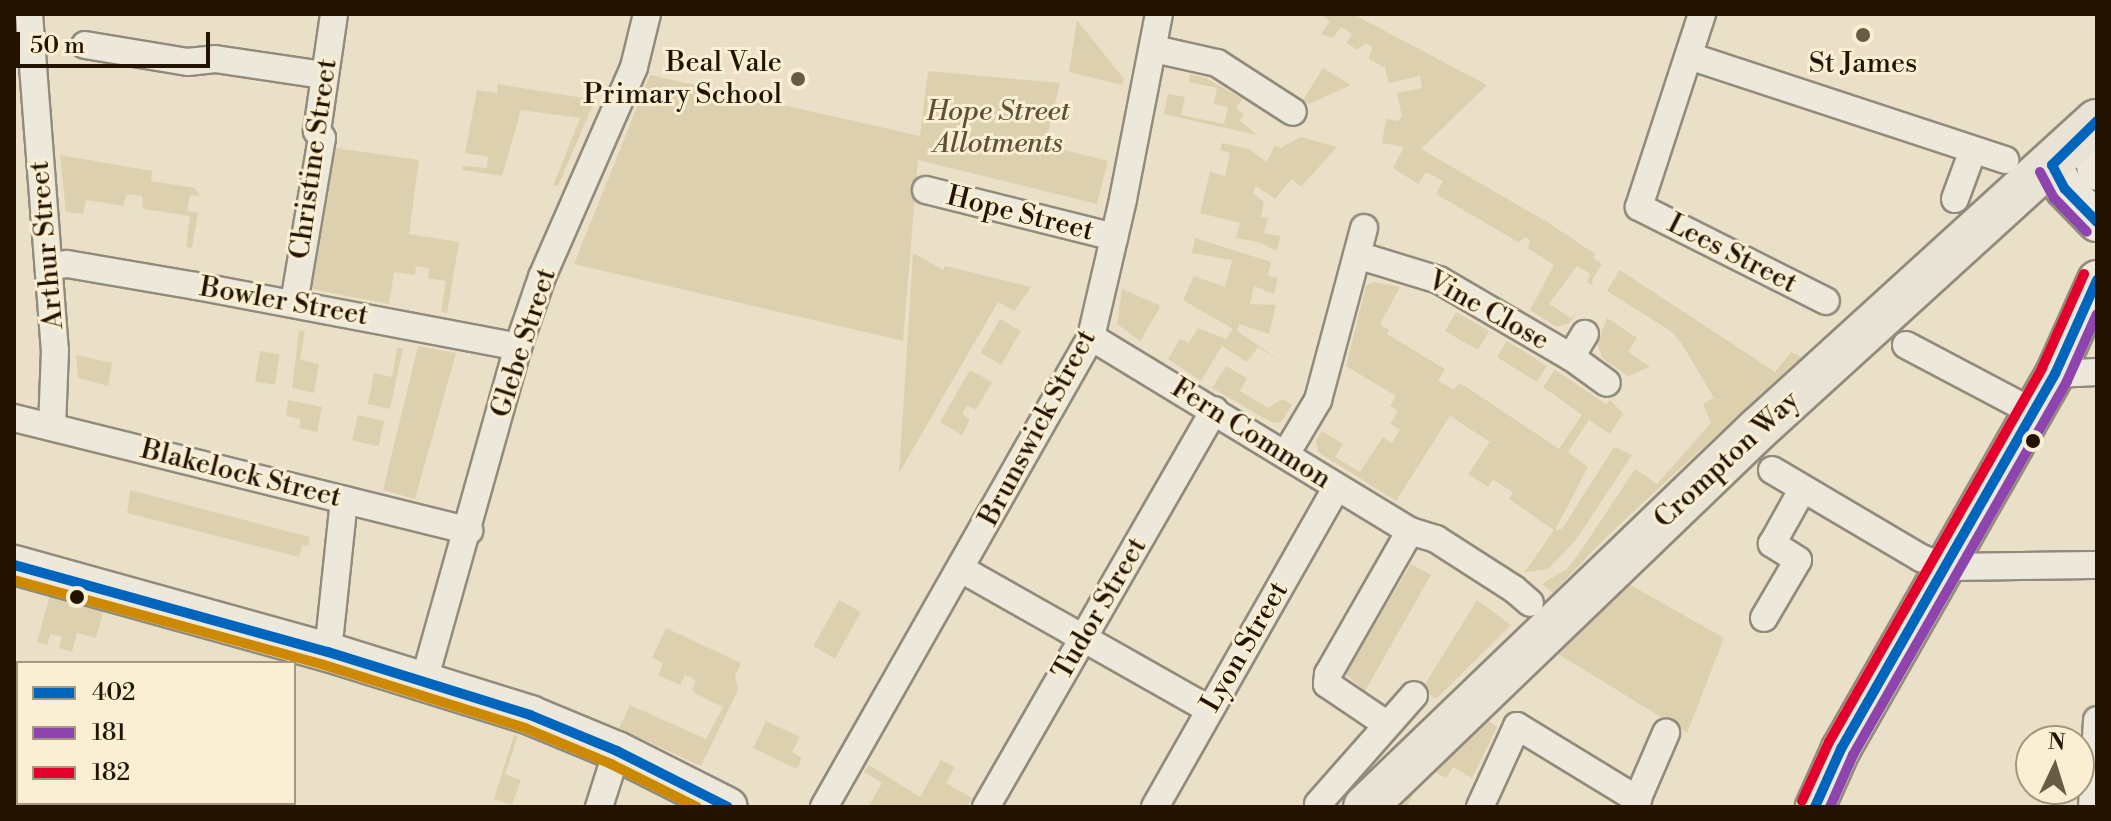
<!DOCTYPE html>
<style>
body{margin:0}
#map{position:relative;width:2111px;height:821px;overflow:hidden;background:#e9e0c7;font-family:"Libre Bodoni",serif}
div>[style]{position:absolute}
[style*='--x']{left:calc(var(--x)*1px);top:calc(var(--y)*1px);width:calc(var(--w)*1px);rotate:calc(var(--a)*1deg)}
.green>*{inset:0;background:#ddd0ae;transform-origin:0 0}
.roads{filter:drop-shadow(2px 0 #928b7b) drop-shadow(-2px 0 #928b7b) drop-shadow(0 2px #928b7b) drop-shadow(0 -2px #928b7b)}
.street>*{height:26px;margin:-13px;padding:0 13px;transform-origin:13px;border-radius:13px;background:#ece8db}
.secondary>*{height:38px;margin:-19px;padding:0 19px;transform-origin:19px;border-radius:19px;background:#ece8db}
.primary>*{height:42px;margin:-21px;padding:0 21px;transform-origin:21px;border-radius:21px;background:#e9e3d5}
.bus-1>*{height:10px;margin:-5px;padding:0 5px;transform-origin:5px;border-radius:5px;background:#0065bd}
.bus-2>*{height:10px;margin:-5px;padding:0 5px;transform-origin:5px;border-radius:5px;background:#8e44ad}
.bus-3>*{height:10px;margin:-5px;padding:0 5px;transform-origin:5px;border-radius:5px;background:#e4002b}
.bus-4>*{height:10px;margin:-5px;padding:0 5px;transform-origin:5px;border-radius:5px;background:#cd8900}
.dots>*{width:22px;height:22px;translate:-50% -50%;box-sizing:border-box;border:4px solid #faefd2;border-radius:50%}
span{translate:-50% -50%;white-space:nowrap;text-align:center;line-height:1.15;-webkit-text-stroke:6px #faefd2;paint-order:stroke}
.poi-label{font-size:28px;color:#241300}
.right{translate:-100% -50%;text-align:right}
.park-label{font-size:28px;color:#615036;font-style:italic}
.street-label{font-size:28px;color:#241300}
.frame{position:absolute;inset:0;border:16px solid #241300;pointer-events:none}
.legend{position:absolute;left:16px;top:661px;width:280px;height:144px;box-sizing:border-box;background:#faefd2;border:2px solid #a4977e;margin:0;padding:10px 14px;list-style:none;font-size:24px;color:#241300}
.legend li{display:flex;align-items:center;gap:16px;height:40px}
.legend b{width:40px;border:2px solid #a4977e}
.north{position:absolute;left:2015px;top:725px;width:80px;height:80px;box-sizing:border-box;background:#faefd2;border:2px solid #a4977e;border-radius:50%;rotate:4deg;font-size:22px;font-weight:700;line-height:32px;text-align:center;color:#241300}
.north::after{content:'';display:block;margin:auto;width:28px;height:36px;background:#695b46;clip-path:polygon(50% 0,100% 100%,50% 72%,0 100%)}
.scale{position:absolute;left:16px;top:32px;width:194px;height:36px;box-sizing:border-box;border:4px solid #241300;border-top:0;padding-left:10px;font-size:24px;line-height:28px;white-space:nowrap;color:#241300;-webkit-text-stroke:6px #faefd2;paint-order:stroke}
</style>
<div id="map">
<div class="green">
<i style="clip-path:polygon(1320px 14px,1353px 14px,1487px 85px,1421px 149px,1549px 223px,1595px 254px,1593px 258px,1602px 264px,1592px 280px,1593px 286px,1587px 282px,1591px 274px,1577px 266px,1549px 304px,1571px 318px,1577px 312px,1570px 323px,1557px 327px,1530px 310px,1554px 265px,1528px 248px,1530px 240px,1526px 237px,1518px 242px,1436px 194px,1443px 181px,1426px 172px,1418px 184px,1393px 168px,1404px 147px,1382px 143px,1386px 119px,1397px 121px,1402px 117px,1397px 93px,1422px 88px,1420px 76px,1389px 83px,1385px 68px,1369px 59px,1372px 47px,1365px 43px,1357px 50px,1353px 47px,1346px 43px,1352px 34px,1341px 27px,1333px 38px,1321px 34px,1330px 21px)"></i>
<i style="clip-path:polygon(1077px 20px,1124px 79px,1122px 85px,1069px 72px)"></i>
<i style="clip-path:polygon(1323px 68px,1351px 85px,1309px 104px,1303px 100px)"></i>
<i style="clip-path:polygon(928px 71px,1060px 83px,1045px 145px,1108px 161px,1097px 204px,918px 160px,903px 341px,574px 264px,650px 75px,920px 136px)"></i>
<i style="clip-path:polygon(1190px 74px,1206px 78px,1243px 99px,1236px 108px,1244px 114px,1240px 120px,1256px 135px,1164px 114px,1168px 94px,1185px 97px,1181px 115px,1224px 124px,1228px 107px,1214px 104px,1217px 88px,1189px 82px)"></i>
<i style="clip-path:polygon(498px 84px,595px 100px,558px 186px,553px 186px,580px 118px,521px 110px,502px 176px,462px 170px,463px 166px,487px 168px,488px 157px,465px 153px,477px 90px,497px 93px)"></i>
<i style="clip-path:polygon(1301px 137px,1337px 147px,1301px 187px,1292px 179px,1275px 199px,1256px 186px,1253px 193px,1264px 202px,1261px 217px,1268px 218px,1264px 233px,1280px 236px,1277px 251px,1259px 242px,1236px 238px,1240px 223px,1200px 213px,1210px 172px,1225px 176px,1230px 153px,1220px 150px,1222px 143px,1249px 149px,1267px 162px,1275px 145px,1280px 148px)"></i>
<i style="clip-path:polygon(329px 147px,419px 160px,409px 234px,459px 242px,447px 313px,441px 312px,446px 281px,428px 278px,429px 268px,416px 266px,415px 275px,394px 272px,389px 304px,306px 288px)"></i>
<i style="clip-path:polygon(60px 155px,152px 171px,151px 181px,195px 188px,200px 196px,190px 195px,187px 211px,198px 213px,192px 248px,186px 247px,190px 216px,143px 209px,142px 196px,127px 194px,123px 206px,86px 200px,83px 214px,66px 212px)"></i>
<i style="clip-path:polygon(1195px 238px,1271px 262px,1268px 276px,1278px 278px,1274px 294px,1254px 286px,1250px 304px,1276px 305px,1269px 334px,1239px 324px,1237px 331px,1288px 366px,1258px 347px,1247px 362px,1222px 346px,1201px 381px,1168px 359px,1180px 339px,1189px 343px,1198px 328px,1226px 339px,1233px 329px,1183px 300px,1194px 276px,1225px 287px,1232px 260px,1192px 253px)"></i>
<i style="clip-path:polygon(913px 253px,943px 270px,945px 266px,1031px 287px,1014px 311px,998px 302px,899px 473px)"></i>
<i style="clip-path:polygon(1620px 270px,1775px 372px,1791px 352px,1801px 357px,1607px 536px,1553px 593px,1542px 584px,1567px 569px,1578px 555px,1635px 469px,1657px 484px,1711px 423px,1703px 404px,1714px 398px,1682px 344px,1672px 332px,1607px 291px)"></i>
<i style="clip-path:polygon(1374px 282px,1400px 287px,1380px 324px,1389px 330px,1387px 334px,1445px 369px,1438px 381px,1454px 390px,1459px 383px,1468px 388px,1559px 449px,1582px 415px,1543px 387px,1555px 370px,1606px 404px,1610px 400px,1623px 413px,1610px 434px,1589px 420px,1568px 452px,1588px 467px,1555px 530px,1562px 529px,1614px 447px,1632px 455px,1576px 540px,1548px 569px,1525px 572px,1554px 530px,1509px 499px,1513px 492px,1493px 480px,1488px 487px,1468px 474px,1490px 442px,1450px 416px,1396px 501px,1318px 452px,1316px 440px,1322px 431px,1343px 444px,1335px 457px,1360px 472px,1383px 437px,1392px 443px,1400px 430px,1390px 424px,1398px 411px,1390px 406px,1396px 396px,1346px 366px,1366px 286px)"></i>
<i style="clip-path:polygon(1122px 289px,1161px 306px,1140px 341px,1117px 324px)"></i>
<i style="left:1456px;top:312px;width:38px;height:22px;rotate:30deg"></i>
<i style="clip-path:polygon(1607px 318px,1637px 338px,1628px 352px,1650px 367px,1628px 376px,1603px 359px,1597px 344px)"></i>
<i style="left:1000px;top:319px;width:24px;height:39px;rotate:30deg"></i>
<i style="clip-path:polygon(299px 330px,305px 331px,300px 360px,319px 364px,314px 393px,292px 388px)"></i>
<i style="left:1507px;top:341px;width:47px;height:19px;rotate:32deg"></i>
<i style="clip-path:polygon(418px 346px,456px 353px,415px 499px,383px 490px)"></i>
<i style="clip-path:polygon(397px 348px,403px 348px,390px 409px,368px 404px,374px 373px,392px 377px)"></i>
<i style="left:260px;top:351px;width:20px;height:31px;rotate:9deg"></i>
<i style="clip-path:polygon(76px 355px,112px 363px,108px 386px,78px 378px)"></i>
<i style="clip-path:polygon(1226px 366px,1247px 378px,1240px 391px,1268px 408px,1282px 399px,1292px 405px,1283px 419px,1279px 423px,1271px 422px,1212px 388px)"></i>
<i style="clip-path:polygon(970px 370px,992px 382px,976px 410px,967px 405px,962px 414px,970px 420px,962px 435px,940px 422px)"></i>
<i style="clip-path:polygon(288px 400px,322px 407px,317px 432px,299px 428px,301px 419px,286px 416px)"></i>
<i style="left:358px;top:415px;width:27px;height:26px;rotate:13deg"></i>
<i style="clip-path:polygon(1762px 446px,1770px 451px,1629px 584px,1724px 638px,1687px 733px,1555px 652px,1486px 719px,1497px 727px,1472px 778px,1453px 767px,1446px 778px,1435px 772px,1415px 790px,1407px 807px,1382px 807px)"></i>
<i style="clip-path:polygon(130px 490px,310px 537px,308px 546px,302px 545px,299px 557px,127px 513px)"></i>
<i style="clip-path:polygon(1411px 564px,1431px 575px,1365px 691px,1345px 674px)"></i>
<i style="clip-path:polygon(50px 595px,104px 609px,96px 638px,77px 633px,72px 652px,59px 648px,62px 637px,51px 634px,47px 645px,37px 642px)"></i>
<i style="left:839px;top:600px;width:25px;height:53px;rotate:29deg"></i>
<i style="clip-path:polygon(1477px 600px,1511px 625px,1436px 699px,1422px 689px)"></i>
<i style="clip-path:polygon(666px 628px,741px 663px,735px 676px,738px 690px,701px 766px,619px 728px,630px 705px,706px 739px,723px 707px,696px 694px,692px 690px,696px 680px,685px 675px,680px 685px,658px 675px,663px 663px,652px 658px)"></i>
<i style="clip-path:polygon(766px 721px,800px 737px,792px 752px,802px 758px,797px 769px,753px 748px)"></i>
<i style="clip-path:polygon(514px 735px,518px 736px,505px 774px,521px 780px,512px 805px,494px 799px)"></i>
<i style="clip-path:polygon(941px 760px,955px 767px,946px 783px,972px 798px,967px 807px,868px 807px,882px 783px,864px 772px,869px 765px,920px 797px)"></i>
</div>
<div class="roads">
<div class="street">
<i style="--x:29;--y:14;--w:337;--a:85.6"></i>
<i style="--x:55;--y:350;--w:77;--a:92.2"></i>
<i style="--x:1702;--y:14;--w:203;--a:108.1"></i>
<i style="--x:1639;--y:207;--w:209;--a:26.7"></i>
<i style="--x:85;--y:45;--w:104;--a:9.4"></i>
<i style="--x:188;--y:62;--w:27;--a:-6"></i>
<i style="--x:215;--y:59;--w:110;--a:8.4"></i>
<i style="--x:1154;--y:49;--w:65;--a:12.5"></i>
<i style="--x:1217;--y:63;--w:90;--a:32.8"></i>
<i style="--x:1689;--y:56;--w:333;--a:18.2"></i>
<i style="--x:926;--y:190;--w:194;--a:14"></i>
<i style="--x:1955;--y:199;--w:52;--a:-69.8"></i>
<i style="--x:1357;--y:255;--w:86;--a:17"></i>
<i style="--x:1439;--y:280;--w:153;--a:30.3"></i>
<i style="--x:1571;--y:357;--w:44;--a:35.8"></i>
<i style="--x:49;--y:266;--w:18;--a:-6"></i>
<i style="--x:67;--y:264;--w:131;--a:9.7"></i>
<i style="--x:196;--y:286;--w:328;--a:10.7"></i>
<i style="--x:294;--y:303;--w:167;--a:-80.4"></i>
<i style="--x:322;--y:138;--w:9;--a:-126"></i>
<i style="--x:317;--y:131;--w:118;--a:-81.7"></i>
<i style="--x:1091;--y:337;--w:373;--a:31.3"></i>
<i style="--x:1410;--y:531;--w:165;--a:119.8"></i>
<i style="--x:1328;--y:674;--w:10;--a:96"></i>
<i style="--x:1327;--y:684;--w:71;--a:34.1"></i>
<i style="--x:1906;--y:345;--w:144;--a:27.8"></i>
<i style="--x:1571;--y:357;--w:27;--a:-59"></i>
<i style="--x:2055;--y:374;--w:42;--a:-2.7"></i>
<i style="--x:14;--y:418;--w:469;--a:13.9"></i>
<i style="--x:1286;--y:454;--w:63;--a:-59.3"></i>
<i style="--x:1318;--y:400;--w:178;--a:-75"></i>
<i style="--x:1772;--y:470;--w:173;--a:30.6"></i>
<i style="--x:1921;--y:558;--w:26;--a:21"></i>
<i style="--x:1945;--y:567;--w:152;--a:-0.8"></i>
<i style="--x:1410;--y:531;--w:27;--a:17"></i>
<i style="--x:1436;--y:539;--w:93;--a:32.7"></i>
<i style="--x:1514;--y:589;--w:21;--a:41"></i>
<i style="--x:961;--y:569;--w:284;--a:29.5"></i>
<i style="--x:1764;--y:618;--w:67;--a:-59.6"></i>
<i style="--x:1798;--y:560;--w:31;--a:-148"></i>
<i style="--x:1772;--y:544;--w:62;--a:-60.9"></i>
<i style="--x:328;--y:652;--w:153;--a:-84"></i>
<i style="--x:424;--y:681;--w:347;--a:-74.3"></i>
<i style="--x:518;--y:347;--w:74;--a:-71.1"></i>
<i style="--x:542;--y:277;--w:229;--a:-66.3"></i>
<i style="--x:634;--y:67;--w:55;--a:-76.2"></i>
<i style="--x:244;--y:803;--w:14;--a:17"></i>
<i style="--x:1318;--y:804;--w:145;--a:-48.6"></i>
<i style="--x:599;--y:807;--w:59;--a:-72.2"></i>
<i style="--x:824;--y:807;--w:541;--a:-60.4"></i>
<i style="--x:1091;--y:337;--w:142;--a:-76.9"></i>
<i style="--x:1123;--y:199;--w:188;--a:-79"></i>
<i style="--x:986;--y:807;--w:458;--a:-60.1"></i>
<i style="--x:1155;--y:807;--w:368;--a:-60.4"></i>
<i style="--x:1480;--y:807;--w:89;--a:-65.4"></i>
<i style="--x:1517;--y:726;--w:142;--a:31.4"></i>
<i style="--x:1634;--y:807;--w:81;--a:-66.6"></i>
<i style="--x:2092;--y:807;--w:87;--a:-86.7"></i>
</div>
<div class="secondary">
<i style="--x:2097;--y:130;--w:24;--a:97"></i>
<i style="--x:2094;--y:154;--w:17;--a:80"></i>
<i style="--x:2052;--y:165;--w:27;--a:62"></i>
<i style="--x:2065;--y:189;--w:46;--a:45.9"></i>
<i style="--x:14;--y:565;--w:326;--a:15.5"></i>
<i style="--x:328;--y:652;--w:212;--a:17.3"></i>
<i style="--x:530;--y:715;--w:94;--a:22.5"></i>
<i style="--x:617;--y:751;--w:124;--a:26.8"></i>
<i style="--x:1815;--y:807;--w:64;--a:-65.9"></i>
<i style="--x:1841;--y:749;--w:432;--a:-60.3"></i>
<i style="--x:2055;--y:374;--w:103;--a:-65.9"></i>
</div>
<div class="primary">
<i style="--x:1365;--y:807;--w:544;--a:-43.88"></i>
<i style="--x:1757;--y:430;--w:459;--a:-42.3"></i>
</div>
</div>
<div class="bus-1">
<i style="--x:2097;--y:121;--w:63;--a:135.6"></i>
<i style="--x:2052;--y:165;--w:27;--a:62"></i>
<i style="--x:2065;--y:189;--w:46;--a:45.9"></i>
<i style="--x:14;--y:565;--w:326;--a:15.5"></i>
<i style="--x:328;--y:652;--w:212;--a:17.3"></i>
<i style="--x:530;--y:715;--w:94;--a:22.5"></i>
<i style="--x:617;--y:751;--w:124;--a:26.8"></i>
<i style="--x:1815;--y:807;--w:64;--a:-65.9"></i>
<i style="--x:1841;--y:749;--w:432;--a:-60.3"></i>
<i style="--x:2055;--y:374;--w:103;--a:-65.9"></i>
</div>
<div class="bus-2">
<i style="--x:2040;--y:172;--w:30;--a:62"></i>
<i style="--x:2054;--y:198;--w:47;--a:45.9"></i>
<i style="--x:1830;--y:807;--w:57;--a:-66.1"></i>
<i style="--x:1853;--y:755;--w:431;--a:-60.2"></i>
<i style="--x:2067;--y:381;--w:73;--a:-65.9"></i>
</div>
<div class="bus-3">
<i style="--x:1802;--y:801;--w:65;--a:-65.4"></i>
<i style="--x:1829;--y:742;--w:430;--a:-60.3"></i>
<i style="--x:2042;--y:368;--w:103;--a:-65.9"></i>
</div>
<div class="bus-4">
<i style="--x:14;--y:580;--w:321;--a:15.3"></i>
<i style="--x:324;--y:665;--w:211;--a:17.4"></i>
<i style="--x:525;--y:728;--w:93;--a:22.7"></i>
<i style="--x:611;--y:764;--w:96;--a:26.6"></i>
</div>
<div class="dots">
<i style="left:1863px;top:35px;background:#695b46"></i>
<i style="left:798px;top:79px;background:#695b46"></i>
<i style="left:2033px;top:441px;background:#241300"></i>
<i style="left:77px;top:597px;background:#241300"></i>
</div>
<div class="poi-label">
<span class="right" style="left:782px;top:79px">Beal Vale<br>Primary School</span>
<span style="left:1863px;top:64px">St James</span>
</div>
<div class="park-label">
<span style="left:998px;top:128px">Hope Street<br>Allotments</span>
</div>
<div class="street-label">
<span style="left:314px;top:159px;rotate:-82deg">Christine Street</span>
<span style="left:1020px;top:214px;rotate:14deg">Hope Street</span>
<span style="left:47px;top:245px;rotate:-95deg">Arthur Street</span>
<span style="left:1732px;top:254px;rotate:27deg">Lees Street</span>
<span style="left:284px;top:302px;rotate:10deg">Bowler Street</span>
<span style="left:1488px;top:311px;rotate:29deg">Vine Close</span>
<span style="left:524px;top:343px;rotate:-72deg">Glebe Street</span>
<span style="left:1038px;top:428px;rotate:-62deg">Brunswick Street</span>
<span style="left:1251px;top:434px;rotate:32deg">Fern Common</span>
<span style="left:1727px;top:460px;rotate:-43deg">Crompton Way</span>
<span style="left:241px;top:474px;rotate:14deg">Blakelock Street</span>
<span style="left:1100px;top:609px;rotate:-60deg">Tudor Street</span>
<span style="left:1245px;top:647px;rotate:-60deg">Lyon Street</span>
</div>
<div class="frame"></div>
<ul class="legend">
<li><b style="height:10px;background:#0065bd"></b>402</li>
<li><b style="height:10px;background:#8e44ad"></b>181</li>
<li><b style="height:10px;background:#e4002b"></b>182</li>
</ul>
<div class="north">N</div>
<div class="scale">50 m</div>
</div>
